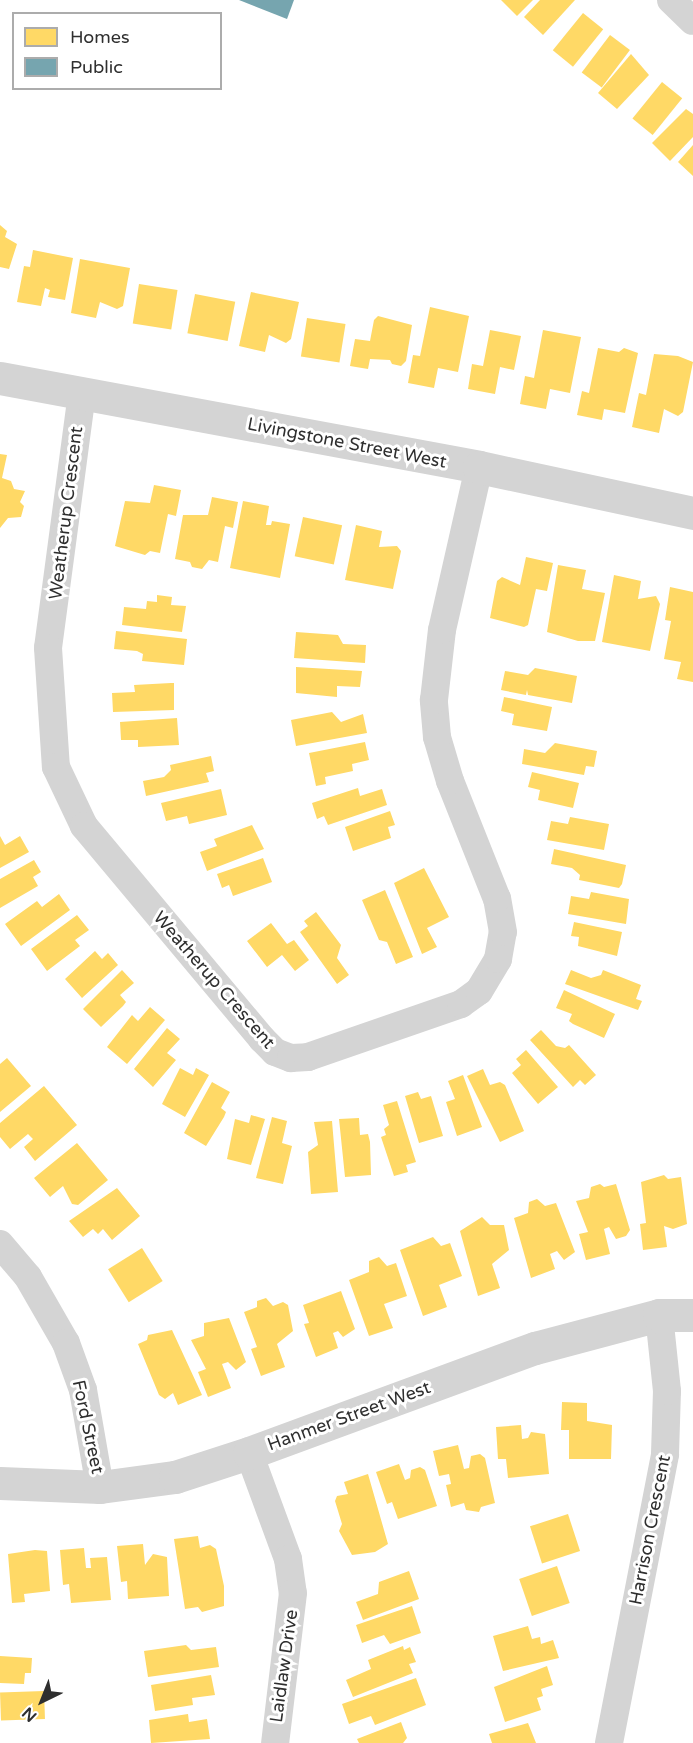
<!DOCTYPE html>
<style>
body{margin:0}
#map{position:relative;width:693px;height:1743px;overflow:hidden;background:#fff;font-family:"Varela Round",sans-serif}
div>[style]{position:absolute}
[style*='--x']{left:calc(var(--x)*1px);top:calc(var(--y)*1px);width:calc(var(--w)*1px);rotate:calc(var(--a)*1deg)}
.homes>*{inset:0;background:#ffd966;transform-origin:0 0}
.public>*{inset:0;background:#76a5af}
.minor>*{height:28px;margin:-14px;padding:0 14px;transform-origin:14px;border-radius:14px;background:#d4d4d4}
.tertiary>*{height:33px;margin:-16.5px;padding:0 16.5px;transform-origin:16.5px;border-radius:16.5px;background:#d4d4d4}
span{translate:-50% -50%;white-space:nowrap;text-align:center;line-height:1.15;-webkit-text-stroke:6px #fff;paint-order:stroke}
.street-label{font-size:18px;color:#2f2f2f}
.legend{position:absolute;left:12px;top:12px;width:210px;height:78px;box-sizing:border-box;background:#fff;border:2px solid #acacac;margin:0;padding:8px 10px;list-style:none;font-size:18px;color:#2f2f2f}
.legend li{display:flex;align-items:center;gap:12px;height:30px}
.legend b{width:30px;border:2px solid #acacac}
.north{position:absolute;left:12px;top:1671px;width:60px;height:60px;-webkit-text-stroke:4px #fff;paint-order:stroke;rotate:223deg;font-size:16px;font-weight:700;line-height:24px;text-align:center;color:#2f2f2f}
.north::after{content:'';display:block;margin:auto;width:21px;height:27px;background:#2f2f2f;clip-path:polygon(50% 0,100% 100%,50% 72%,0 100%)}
</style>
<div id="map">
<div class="homes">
<i style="clip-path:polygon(501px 0,533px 0,517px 16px)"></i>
<i style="clip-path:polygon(540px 0,575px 0,543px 35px,524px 17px)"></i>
<i style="left:583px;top:13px;width:26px;height:48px;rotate:39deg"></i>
<i style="left:610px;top:35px;width:25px;height:47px;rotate:37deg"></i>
<i style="clip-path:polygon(631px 54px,649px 75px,617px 109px,598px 93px)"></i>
<i style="left:662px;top:82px;width:26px;height:47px;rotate:39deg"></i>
<i style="clip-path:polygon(686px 109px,693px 114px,693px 137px,670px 161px,652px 143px)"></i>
<i style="clip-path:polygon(693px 145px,693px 176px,678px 162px)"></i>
<i style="clip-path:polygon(0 225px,7px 231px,5px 237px,17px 244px,9px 269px,0 267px)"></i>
<i style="clip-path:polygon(33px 250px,73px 258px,65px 300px,48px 297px,50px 290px,45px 288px,41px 306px,17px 302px,24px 266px,30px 267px)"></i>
<i style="clip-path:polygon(80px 259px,130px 268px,123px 306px,117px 309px,100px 302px,96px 318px,71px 313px)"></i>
<i style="left:139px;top:284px;width:39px;height:40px;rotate:9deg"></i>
<i style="clip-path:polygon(251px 292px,299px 302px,291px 339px,286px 343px,269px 335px,265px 352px,239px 346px)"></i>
<i style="left:195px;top:294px;width:41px;height:40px;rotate:11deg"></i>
<i style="clip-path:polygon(430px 307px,469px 316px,458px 372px,438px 368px,434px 388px,408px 383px,413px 355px,420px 356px)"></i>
<i style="clip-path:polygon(378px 316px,412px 325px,406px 361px,401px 366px,392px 364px,390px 360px,370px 359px,368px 369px,350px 366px,355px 339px,370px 341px,374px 320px)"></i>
<i style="left:307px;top:318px;width:39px;height:39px;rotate:9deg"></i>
<i style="clip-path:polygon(490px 330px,521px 336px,514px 370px,500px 367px,495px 394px,468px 389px,472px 364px,483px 366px)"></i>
<i style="clip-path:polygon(543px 330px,581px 337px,570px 393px,550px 389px,546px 409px,520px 404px,525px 376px,534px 378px)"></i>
<i style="clip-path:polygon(598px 348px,619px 352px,624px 348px,638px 353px,625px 413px,604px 409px,602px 420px,577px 415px,582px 391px,589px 393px)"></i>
<i style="clip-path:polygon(654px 354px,678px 356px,693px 362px,683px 412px,678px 416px,664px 409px,659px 433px,632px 427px,639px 393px,646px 395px)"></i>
<i style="clip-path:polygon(0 454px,7px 455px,2px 478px,11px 481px,14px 489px,25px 491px,20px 502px,24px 506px,21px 517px,8px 518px,0 528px)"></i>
<i style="clip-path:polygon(154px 485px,181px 490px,176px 516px,168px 514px,160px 553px,150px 551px,145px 555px,115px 546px,125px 501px,150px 503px)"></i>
<i style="clip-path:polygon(212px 497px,238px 502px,233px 528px,225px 526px,218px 562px,209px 560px,202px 569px,192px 567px,190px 562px,175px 559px,183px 515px,208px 515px)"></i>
<i style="clip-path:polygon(243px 501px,269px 506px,266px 525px,271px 525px,272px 521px,290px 524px,280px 578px,230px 568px)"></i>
<i style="left:303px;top:517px;width:40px;height:40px;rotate:12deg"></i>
<i style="clip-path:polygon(356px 525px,382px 531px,379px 547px,397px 546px,401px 551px,393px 589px,345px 580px)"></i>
<i style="clip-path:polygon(526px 557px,553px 563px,547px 591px,536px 589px,528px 625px,524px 627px,490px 618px,497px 581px,502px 577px,520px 585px)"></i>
<i style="clip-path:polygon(558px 565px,586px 570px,582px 589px,605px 593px,595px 641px,578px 641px,547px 632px)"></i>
<i style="clip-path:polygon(614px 575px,641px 581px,638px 599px,656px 596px,660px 604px,650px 651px,602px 642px)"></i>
<i style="clip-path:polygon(670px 587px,693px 592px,693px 682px,677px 679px,681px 662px,664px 659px,671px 621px,665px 620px)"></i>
<i style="clip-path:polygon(157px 595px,172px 597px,171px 605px,186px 606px,182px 632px,122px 625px,124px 607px,146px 609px,147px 601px,157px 602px)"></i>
<i style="clip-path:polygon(116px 631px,187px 639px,184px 665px,142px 661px,143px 654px,137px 651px,114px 649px)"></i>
<i style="clip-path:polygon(296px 632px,338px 635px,343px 644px,366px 645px,365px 663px,294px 658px)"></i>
<i style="clip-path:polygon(296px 667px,362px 671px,360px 687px,337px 686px,337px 697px,296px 693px)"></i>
<i style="clip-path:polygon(535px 668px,577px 676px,572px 703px,528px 695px,527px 690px,526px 695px,501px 690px,505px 671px,528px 675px)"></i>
<i style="clip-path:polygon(171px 683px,174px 683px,174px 710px,113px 712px,112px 693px,135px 692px,134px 685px)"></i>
<i style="clip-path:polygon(504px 697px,552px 707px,547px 731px,512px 725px,514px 714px,501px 711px)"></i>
<i style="clip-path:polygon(332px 712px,341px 722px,363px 714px,367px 733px,296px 746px,291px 720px)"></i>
<i style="clip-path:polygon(177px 718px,179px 745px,138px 747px,138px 740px,121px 740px,120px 722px)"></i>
<i style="clip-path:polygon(365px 742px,369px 760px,352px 764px,353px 771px,325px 777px,326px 784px,316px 786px,309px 753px)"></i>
<i style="clip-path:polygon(555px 743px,597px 751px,594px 767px,586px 766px,584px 775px,522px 764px,524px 749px,545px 753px)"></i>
<i style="clip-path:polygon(211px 756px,214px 771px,206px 773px,209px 782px,146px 796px,143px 781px,164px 777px,171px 770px,170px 765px)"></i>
<i style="clip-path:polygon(532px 772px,579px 783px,573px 808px,538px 800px,540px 790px,528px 787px)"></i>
<i style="clip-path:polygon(358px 788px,360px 796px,382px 789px,387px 805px,328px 825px,324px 816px,317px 819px,312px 803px)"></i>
<i style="clip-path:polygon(221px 789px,227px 815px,189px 824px,187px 816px,166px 821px,161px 803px)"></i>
<i style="clip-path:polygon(390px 811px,395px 825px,388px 827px,391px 838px,353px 851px,345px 827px)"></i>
<i style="clip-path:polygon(570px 817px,609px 824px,604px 850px,547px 840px,551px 821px,568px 824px)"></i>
<i style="clip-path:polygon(252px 825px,264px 849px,207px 871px,200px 852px,217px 846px,214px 839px)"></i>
<i style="clip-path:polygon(0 836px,5px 845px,20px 836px,29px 852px,0 868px)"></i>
<i style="clip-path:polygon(554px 849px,626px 865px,622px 884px,619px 888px,579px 880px,580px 875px,572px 868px,551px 864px)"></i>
<i style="clip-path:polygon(263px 858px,272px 882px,233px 896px,229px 885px,222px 888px,217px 874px)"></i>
<i style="clip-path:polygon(34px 860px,41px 872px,33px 877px,38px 886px,0 908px,0 879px)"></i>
<i style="clip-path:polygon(424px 868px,449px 917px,427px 928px,437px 947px,422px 954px,394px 883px)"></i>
<i style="clip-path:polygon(385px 890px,413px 957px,396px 964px,387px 942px,379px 940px,362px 900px)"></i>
<i style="clip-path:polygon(591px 892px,629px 899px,626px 924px,568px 914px,571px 896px,589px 899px)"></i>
<i style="clip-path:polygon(59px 894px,70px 910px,21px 946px,5px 924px,37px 901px,42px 907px)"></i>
<i style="clip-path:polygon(316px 912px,341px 945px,337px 958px,349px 975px,337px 984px,300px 932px,308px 926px,304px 921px)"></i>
<i style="clip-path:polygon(77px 915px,89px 930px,75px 940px,80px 946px,47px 971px,31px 949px)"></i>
<i style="clip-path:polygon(574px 922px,622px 932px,617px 956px,578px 946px,579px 937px,571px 936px)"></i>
<i style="clip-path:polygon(271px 923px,287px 944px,294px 940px,309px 960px,295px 971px,282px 955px,267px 967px,247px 941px)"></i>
<i style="clip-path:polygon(95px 951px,102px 959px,108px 953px,118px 965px,82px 998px,65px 979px)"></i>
<i style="clip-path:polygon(122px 970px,134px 983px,120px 995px,126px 1002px,123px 1006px,101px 1027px,83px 1009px)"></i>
<i style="clip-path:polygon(571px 970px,591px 978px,601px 975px,603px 970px,641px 985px,636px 999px,642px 1001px,638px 1010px,565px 984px)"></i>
<i style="clip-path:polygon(564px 990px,615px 1014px,604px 1038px,573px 1024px,569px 1021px,572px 1014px,556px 1008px)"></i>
<i style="clip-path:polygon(150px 1007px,165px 1020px,127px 1064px,107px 1047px,132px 1015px,138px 1021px)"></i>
<i style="clip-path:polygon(167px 1028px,180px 1039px,167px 1053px,176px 1060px,153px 1087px,134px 1069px)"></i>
<i style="clip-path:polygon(541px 1030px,556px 1046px,565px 1048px,569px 1045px,596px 1075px,585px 1085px,580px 1080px,573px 1087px,530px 1040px)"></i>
<i style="clip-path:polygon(526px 1050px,558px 1087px,538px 1104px,512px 1073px,521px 1065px,516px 1059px)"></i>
<i style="clip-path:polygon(7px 1058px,31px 1086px,0 1112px,0 1064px)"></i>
<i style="clip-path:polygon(180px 1068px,193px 1075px,196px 1068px,209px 1075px,185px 1117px,162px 1104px)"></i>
<i style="clip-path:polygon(483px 1069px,490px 1085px,500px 1082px,505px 1085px,524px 1131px,500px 1142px,467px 1076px)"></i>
<i style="clip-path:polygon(463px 1075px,482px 1127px,457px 1136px,446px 1102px,455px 1099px,448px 1081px)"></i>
<i style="clip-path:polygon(212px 1082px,230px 1092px,221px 1108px,226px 1112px,224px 1117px,206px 1146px,184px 1133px)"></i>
<i style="clip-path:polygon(44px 1086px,77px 1125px,35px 1161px,24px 1147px,33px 1139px,28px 1134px,10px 1149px,0 1137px,0 1123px)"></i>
<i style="clip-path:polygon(418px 1092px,421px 1099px,431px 1096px,443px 1136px,419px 1143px,405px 1096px)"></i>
<i style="clip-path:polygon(397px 1101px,416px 1162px,406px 1165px,408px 1172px,394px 1176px,381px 1137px,386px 1135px,384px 1129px,389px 1125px,383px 1105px)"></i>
<i style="clip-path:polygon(251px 1115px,265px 1119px,251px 1165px,227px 1159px,235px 1119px,249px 1123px)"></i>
<i style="clip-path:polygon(272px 1117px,287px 1121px,282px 1143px,292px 1146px,283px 1184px,256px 1178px)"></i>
<i style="clip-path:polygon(359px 1118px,360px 1135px,368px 1134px,370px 1142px,371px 1175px,345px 1177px,339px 1119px)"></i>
<i style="clip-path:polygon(332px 1121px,338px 1192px,311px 1194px,308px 1152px,318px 1145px,314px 1122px)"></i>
<i style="clip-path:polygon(77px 1143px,108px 1180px,78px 1205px,72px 1204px,63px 1186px,50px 1197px,34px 1178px)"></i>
<i style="clip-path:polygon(664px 1175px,668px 1179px,681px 1177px,687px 1224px,673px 1229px,664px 1226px,667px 1247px,643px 1250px,640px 1224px,646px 1223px,641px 1182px)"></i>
<i style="clip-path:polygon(600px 1184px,604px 1187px,616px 1184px,630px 1230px,626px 1236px,616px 1239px,609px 1227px,604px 1229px,610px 1254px,586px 1260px,579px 1234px,588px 1232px,576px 1201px,589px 1198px,591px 1187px)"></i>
<i style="clip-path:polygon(117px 1188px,140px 1216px,112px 1240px,103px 1229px,98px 1234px,93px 1229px,83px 1237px,69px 1221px)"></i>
<i style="clip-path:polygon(537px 1199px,545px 1206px,556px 1203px,575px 1252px,564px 1260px,557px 1251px,550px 1254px,555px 1269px,531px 1278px,514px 1218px,528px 1213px,529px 1202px)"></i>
<i style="clip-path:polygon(482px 1217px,490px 1225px,504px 1225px,509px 1250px,492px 1264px,500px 1288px,478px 1296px,460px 1231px)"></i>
<i style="clip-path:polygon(433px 1237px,441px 1246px,450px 1243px,462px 1276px,439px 1285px,447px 1307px,423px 1316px,400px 1250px)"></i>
<i style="left:142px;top:1248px;width:39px;height:40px;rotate:58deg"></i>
<i style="clip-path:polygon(379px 1257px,387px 1266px,396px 1263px,407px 1296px,384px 1304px,393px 1328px,369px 1336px,349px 1280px,369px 1272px,369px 1261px)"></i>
<i style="clip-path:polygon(341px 1291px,355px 1329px,343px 1337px,338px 1331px,333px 1333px,338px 1348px,316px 1357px,304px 1324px,309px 1323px,303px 1305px)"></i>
<i style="clip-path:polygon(266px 1298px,273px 1306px,283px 1302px,288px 1305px,293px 1331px,277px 1344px,285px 1367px,261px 1376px,251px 1349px,257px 1347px,244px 1312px,257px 1307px,257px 1301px)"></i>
<i style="clip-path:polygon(229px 1318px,246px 1362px,236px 1370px,228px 1362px,222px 1364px,231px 1388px,208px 1397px,198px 1372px,206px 1369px,191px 1340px,204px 1336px,204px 1323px)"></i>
<i style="clip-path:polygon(172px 1330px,202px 1395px,178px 1405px,173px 1393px,165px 1399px,159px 1395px,138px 1344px,147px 1340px,148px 1335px)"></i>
<i style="clip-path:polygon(562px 1402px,587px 1403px,587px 1421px,612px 1425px,611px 1459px,569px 1459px,569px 1430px,561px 1430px)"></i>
<i style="clip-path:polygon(521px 1425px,522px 1439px,528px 1438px,531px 1432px,545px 1434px,549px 1474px,508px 1478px,506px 1459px,498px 1459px,496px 1427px)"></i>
<i style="clip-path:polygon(458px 1445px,464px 1469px,469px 1468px,471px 1456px,480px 1454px,485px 1458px,495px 1503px,481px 1507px,479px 1512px,466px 1510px,464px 1503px,451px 1507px,446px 1485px,451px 1484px,449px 1474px,439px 1476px,433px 1451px)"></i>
<i style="clip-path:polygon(399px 1464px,405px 1480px,410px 1478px,411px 1470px,420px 1467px,425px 1470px,437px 1506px,398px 1519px,392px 1502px,387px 1504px,376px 1472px)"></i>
<i style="clip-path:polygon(368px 1474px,388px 1544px,375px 1552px,352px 1555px,339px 1531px,342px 1524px,335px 1501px,337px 1496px,348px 1494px,344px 1482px)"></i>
<i style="left:568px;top:1514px;width:39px;height:40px;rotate:72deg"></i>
<i style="clip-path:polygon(198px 1536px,200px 1548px,210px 1545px,216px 1549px,224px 1586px,224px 1606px,202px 1612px,198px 1607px,185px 1609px,174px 1539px)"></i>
<i style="clip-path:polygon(143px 1544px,145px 1565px,153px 1554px,167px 1557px,169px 1596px,128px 1599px,127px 1581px,121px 1582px,117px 1546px)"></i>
<i style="clip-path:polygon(84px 1548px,86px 1568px,91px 1568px,90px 1558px,107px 1557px,111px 1600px,71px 1603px,69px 1584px,63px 1585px,60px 1550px)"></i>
<i style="clip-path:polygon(35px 1550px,47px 1551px,50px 1591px,24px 1594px,25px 1602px,12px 1603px,8px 1554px)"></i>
<i style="left:557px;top:1566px;width:39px;height:40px;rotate:71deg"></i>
<i style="clip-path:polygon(409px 1571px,419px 1599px,363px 1620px,356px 1602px,378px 1594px,379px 1582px)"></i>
<i style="clip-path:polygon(412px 1606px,421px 1633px,390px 1644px,384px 1635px,362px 1643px,356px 1625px)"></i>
<i style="clip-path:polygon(528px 1626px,532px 1639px,540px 1637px,541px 1644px,553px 1640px,559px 1658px,503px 1671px,493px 1636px)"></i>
<i style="clip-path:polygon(186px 1645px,191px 1650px,216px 1647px,219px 1667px,148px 1677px,144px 1651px)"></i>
<i style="clip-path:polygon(403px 1646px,404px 1650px,410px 1647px,416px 1662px,409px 1664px,413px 1673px,353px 1697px,346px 1680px,371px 1669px,368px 1660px)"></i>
<i style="clip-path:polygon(0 1656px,32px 1658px,31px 1673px,25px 1673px,24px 1684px,0 1683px)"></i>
<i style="clip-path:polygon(547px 1666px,553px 1685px,541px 1689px,543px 1696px,537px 1698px,541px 1710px,505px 1722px,494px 1687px)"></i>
<i style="clip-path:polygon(211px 1675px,215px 1695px,192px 1698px,193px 1705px,155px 1711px,151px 1685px)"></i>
<i style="clip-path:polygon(416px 1678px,426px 1705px,375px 1725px,371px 1716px,349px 1724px,342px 1704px)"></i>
<i style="left:44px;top:1691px;width:28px;height:44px;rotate:88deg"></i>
<i style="clip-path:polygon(188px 1714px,189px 1722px,207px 1719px,210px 1739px,151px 1743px,149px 1720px)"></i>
<i style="clip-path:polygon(401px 1722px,407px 1738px,403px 1743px,359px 1743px,357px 1739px)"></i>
<i style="clip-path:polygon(528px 1723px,536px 1743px,492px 1743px,489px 1734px)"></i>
</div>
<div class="public">
<i style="clip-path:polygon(239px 0,294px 0,287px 19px)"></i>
</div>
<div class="minor">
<i style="--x:671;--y:0;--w:30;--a:44"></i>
<i style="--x:82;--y:393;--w:257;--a:97.6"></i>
<i style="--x:48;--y:648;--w:119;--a:86.2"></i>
<i style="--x:56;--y:767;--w:65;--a:64.6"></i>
<i style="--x:84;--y:826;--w:278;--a:50.1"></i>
<i style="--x:262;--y:1039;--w:18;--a:45"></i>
<i style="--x:275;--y:1052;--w:17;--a:21"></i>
<i style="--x:291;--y:1058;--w:17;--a:-3"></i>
<i style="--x:308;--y:1057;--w:162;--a:-19.1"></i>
<i style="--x:461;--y:1004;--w:22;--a:-36"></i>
<i style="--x:479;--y:991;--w:37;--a:-59"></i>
<i style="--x:498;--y:959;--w:27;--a:-80"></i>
<i style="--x:503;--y:932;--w:34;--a:-100"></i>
<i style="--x:497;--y:899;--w:127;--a:-111.7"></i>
<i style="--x:450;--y:781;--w:46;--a:-106.5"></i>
<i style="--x:437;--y:737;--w:37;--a:-95"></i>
<i style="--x:434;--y:700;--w:70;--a:-83.5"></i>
<i style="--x:442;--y:630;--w:167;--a:-77.2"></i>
<i style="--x:0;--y:1244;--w:43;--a:49.7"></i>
<i style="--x:28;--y:1277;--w:76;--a:60.1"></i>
<i style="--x:66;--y:1343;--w:50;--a:70.1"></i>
<i style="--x:83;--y:1390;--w:98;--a:80.1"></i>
<i style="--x:249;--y:1453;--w:113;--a:69.8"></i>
<i style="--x:288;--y:1559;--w:34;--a:82"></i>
<i style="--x:293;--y:1593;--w:151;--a:96.8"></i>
<i style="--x:609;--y:1743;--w:294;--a:-79"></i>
<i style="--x:665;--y:1454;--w:63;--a:-88.2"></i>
<i style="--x:667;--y:1391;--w:76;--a:-96"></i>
</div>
<div class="tertiary">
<i style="--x:0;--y:378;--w:487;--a:10.5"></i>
<i style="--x:479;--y:467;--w:219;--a:12.1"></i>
<i style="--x:0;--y:1483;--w:100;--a:2.3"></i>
<i style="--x:100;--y:1487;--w:76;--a:-7.6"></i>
<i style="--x:175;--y:1477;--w:78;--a:-18"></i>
<i style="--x:249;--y:1453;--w:305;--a:-20.2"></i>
<i style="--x:535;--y:1348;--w:128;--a:-14.9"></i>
<i style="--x:659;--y:1315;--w:34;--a:0"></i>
</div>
<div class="street-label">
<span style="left:347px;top:443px;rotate:11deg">Livingstone Street West</span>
<span style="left:66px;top:513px;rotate:-83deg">Weatherup Crescent</span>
<span style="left:214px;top:980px;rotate:49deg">Weatherup Crescent</span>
<span style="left:349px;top:1416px;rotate:-20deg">Hanmer Street West</span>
<span style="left:88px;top:1427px;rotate:78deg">Ford Street</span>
<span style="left:650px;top:1530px;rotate:-79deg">Harrison Crescent</span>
<span style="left:284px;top:1666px;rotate:-82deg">Laidlaw Drive</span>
</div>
<ul class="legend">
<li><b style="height:16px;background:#ffd966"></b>Homes</li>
<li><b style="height:16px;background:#76a5af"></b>Public</li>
</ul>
<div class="north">N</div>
</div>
